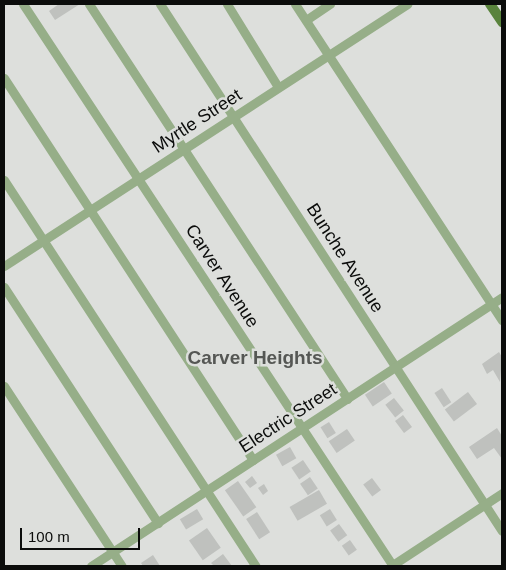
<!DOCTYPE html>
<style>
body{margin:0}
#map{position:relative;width:506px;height:570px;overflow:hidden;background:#dddfdc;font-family:Arial,sans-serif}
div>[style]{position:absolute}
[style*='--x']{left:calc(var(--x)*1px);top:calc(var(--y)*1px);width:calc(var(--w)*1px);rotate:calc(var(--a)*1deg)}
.building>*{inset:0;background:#bfc1be;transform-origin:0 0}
.minor>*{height:9px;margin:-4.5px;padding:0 4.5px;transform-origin:4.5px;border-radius:4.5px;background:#96ae88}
.major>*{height:10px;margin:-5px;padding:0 5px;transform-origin:5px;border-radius:5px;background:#59833c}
span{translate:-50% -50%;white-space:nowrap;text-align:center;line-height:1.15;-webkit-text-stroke:5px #dddfdc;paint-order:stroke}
.street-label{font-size:18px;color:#0b0c0b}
.neighbourhood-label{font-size:19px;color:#555754;font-weight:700}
.frame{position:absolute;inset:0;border:5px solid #0b0c0b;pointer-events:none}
.scale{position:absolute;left:20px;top:528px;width:120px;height:22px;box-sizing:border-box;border:2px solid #0b0c0b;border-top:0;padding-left:6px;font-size:15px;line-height:18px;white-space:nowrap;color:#0b0c0b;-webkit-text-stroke:4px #dddfdc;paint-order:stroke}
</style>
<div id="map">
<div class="building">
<i style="clip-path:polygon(59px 4px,80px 4px,55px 20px,49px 11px)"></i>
<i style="clip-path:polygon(499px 352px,502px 357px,500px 382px,493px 370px,487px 374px,482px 364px)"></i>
<i style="left:384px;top:382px;width:14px;height:23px;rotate:56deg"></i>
<i style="left:442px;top:388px;width:17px;height:9px;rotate:57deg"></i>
<i style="left:468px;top:392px;width:15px;height:29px;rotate:53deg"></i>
<i style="left:394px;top:398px;width:16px;height:11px;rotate:52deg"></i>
<i style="left:403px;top:415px;width:15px;height:10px;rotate:53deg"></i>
<i style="left:329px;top:422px;width:13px;height:10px;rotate:58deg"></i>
<i style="clip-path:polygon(497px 428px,502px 436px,502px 459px,494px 448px,477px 459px,469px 447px)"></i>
<i style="left:347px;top:429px;width:14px;height:22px;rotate:56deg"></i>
<i style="left:290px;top:447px;width:13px;height:16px;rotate:61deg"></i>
<i style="left:303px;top:460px;width:14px;height:14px;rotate:56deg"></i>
<i style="clip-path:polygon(252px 476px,257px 483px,250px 488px,245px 482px)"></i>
<i style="left:310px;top:477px;width:14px;height:12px;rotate:56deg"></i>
<i style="left:372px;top:478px;width:15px;height:11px;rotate:53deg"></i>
<i style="left:238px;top:481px;width:32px;height:16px;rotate:55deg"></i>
<i style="clip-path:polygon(264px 484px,268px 491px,263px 495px,258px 488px)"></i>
<i style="left:319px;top:490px;width:16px;height:34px;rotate:60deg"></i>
<i style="left:197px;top:509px;width:12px;height:20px;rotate:59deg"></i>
<i style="left:330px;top:509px;width:13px;height:12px;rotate:58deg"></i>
<i style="left:257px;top:512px;width:24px;height:13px;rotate:57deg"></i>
<i style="left:339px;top:524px;width:14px;height:11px;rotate:54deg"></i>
<i style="left:207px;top:528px;width:24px;height:22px;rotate:55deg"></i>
<i style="left:350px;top:540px;width:12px;height:10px;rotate:55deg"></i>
<i style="clip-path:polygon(223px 554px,232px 566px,214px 566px,211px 563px)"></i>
<i style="clip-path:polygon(153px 555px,160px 566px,143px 566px,141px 563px)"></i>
</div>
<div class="minor">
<i style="--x:23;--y:4;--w:673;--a:56.64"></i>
<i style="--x:89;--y:4;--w:472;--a:56.8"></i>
<i style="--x:160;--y:4;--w:628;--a:57.02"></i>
<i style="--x:227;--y:4;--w:97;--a:58.4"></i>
<i style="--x:295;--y:4;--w:378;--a:56.8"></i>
<i style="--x:306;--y:20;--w:29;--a:-34"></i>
<i style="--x:4;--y:78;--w:456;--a:56.9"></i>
<i style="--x:4;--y:180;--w:461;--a:56.9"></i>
<i style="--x:4;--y:266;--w:481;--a:-33"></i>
<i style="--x:4;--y:287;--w:282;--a:56.9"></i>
<i style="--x:4;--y:386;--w:215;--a:56.8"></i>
<i style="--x:91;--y:566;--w:491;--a:-33.2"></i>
<i style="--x:391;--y:566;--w:133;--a:-33.3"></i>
</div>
<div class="major">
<i style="--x:490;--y:4;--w:22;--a:56"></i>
</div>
<div class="street-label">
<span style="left:197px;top:121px;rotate:-33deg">Myrtle Street</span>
<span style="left:345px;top:258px;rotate:57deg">Bunche Avenue</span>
<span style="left:222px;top:276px;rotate:57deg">Carver Avenue</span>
<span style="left:288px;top:418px;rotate:-33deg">Electric Street</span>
</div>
<div class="neighbourhood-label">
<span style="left:255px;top:358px">Carver Heights</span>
</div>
<div class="frame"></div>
<div class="scale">100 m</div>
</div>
